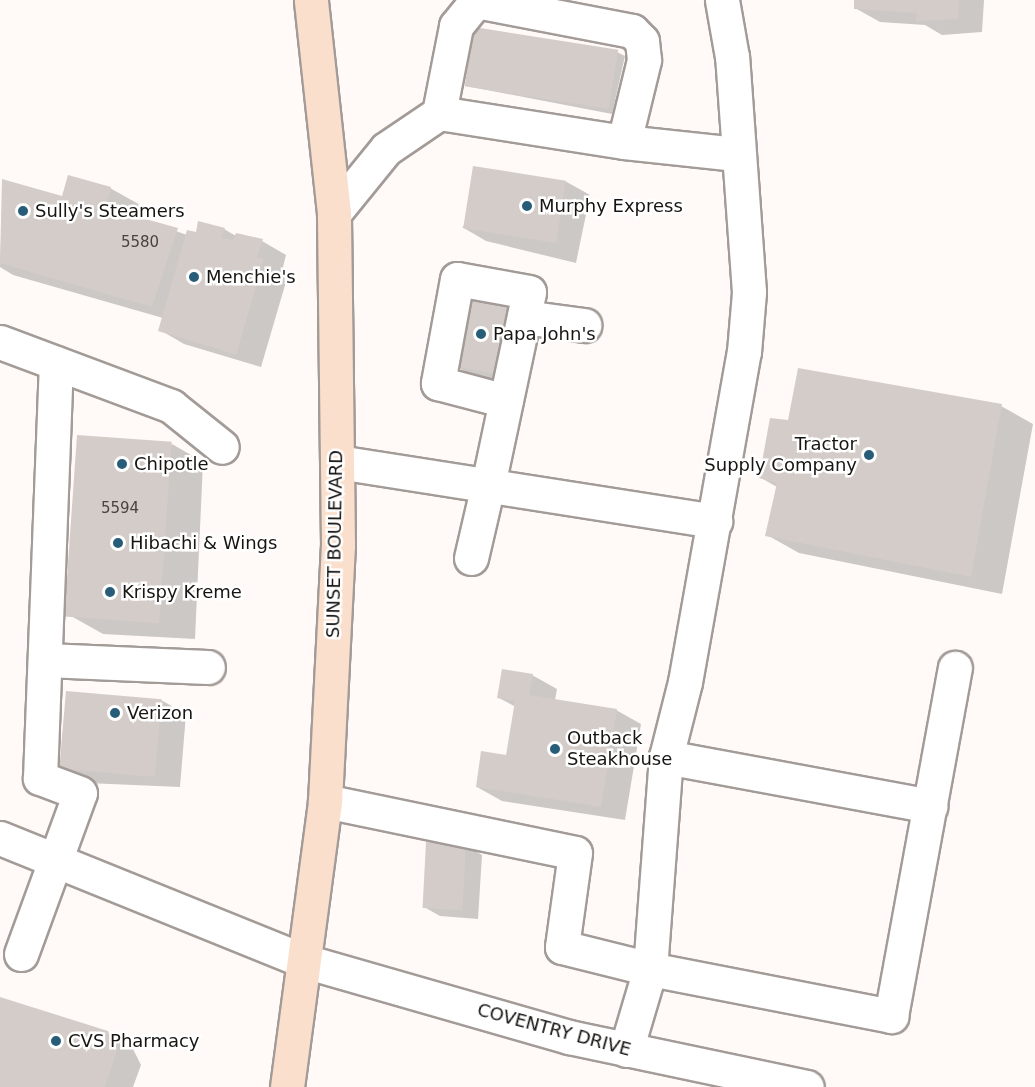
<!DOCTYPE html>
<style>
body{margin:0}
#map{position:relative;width:1035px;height:1087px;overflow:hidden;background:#fffaf7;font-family:"DejaVu Sans",sans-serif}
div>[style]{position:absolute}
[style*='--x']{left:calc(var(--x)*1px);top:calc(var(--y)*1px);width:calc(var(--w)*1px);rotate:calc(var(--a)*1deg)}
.shadow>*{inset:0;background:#0003}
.building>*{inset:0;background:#d4ccc8;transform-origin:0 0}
.roads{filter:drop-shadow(2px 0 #a39b97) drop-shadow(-2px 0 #a39b97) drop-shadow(0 2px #a39b97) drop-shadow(0 -2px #a39b97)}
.minor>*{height:33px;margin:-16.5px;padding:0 16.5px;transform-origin:16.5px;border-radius:16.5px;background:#fff}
.major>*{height:33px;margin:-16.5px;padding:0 16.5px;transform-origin:16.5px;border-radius:16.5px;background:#fbdfcd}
.dots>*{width:16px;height:16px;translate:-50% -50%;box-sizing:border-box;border:3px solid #fff;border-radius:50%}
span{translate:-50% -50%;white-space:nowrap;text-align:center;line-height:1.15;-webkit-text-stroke:5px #fff;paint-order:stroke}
.number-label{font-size:15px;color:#464340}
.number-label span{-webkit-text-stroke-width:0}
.poi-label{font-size:18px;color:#171513}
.left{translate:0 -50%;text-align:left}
.right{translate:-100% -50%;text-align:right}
.street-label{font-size:18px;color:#171513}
</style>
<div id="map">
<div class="shadow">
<i style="clip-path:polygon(855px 0,984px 0,982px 32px,942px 35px,925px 25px,880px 22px,855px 8px)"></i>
<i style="clip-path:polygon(617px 52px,625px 56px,612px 114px,466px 86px)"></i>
<i style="clip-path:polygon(3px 181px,63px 198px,110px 188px,142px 206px,139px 218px,187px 235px,224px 229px,236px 236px,262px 241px,286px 255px,282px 271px,288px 275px,261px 367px,184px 344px,160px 330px,163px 318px,13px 275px,0 267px)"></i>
<i style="clip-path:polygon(565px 181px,590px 195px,576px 263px,486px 241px,462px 227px)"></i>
<i style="clip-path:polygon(470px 292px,524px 308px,510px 383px,472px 376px,456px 366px)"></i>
<i style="clip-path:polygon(1001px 406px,1033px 424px,1002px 594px,799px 553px,767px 535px,777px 487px,761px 478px)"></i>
<i style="clip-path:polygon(172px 444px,203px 462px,195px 639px,103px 634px,71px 616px)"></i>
<i style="clip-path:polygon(532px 675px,557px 689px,555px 700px,616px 710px,641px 724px,625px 820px,502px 801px,477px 787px,508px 757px,516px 707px,499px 698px)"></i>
<i style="clip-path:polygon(161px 700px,186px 714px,180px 787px,87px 783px,62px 768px)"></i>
<i style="clip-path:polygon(465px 845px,482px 855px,478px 919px,440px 916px,424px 907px)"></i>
<i style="clip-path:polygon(0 999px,107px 1033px,132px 1047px,141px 1065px,133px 1087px,0 1087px)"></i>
</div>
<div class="building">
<i style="clip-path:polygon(854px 0,959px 0,958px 19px,916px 21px,917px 13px,854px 9px)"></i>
<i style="left:474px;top:27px;width:146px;height:60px;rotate:9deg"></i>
<i style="left:473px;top:166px;width:94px;height:63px;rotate:9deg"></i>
<i style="clip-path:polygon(68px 175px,111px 187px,106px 208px,178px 228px,152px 307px,0 263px,2px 179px,62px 196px)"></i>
<i style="clip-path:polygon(198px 221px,225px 228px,221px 238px,233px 240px,236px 233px,263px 239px,257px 257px,264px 259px,236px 355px,158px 331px,187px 230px,196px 232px)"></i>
<i style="left:469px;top:290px;width:41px;height:78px;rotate:10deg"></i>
<i style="clip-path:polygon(798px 368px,1002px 404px,971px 577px,765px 536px,777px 483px,759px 478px,770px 418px,788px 420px)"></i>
<i style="left:77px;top:435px;width:95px;height:182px;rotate:4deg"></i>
<i style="clip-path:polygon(502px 669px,533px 674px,529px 695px,617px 709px,601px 807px,476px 787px,481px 751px,506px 755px,515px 701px,497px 698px)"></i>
<i style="left:66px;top:691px;width:96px;height:78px;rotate:5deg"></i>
<i style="left:426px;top:842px;width:40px;height:66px;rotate:3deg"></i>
<i style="clip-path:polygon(0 997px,108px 1031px,117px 1051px,105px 1087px,0 1087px)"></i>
</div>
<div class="roads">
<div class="minor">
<i style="--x:439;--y:113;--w:89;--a:-78.9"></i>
<i style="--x:456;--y:26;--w:32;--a:-51"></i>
<i style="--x:476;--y:1;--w:159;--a:10.9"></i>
<i style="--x:632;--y:31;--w:14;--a:45"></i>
<i style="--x:642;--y:41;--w:19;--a:84"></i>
<i style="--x:644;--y:60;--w:84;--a:103.7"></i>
<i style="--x:334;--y:213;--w:82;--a:-50.9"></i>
<i style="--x:386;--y:149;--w:64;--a:-34.2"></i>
<i style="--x:439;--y:113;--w:187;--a:8.9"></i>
<i style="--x:624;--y:142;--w:113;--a:6.1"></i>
<i style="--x:524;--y:317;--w:61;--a:7.6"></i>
<i style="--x:0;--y:342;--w:183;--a:20.5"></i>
<i style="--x:171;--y:406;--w:65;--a:38.8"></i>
<i style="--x:338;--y:462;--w:382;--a:8.9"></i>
<i style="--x:471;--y:558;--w:75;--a:-76.9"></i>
<i style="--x:488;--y:485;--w:197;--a:-78"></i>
<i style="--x:529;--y:292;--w:73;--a:-169.8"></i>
<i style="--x:457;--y:279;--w:106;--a:100.4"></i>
<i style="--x:438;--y:383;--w:70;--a:14.8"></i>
<i style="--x:45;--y:660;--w:163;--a:2.5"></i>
<i style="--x:666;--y:757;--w:269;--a:10.5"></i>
<i style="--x:325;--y:801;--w:255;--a:11.7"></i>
<i style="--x:575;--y:853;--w:95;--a:97.9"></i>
<i style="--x:562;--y:947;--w:91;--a:14"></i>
<i style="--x:650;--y:969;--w:246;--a:11"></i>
<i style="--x:891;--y:1016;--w:354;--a:-79.6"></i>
<i style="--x:0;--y:838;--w:328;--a:22"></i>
<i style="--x:304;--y:961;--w:276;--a:16"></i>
<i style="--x:569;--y:1037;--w:243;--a:11.9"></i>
<i style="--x:21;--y:954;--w:171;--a:-69.9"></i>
<i style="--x:80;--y:793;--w:43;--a:-159.4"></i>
<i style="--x:40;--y:778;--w:415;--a:-87.8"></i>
<i style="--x:626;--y:1050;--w:84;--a:-73.5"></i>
<i style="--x:650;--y:969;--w:213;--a:-85.7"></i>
<i style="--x:666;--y:757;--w:77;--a:-75.8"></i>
<i style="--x:685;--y:682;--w:335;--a:-79.9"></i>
<i style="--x:744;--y:352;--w:60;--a:-85.2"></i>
<i style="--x:749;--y:292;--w:236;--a:-94.1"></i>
<i style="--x:732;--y:57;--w:58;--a:-100"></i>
</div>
<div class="major">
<i style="--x:287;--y:1087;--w:289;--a:-82.4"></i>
<i style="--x:325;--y:801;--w:256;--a:-87.1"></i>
<i style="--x:338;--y:545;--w:332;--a:-90.7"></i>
<i style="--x:334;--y:213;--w:214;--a:-96.2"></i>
</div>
</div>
<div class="dots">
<i style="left:527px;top:206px;background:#275d78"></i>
<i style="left:23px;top:211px;background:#275d78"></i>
<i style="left:194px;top:277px;background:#275d78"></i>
<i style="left:481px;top:334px;background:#275d78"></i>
<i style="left:869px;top:455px;background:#275d78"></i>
<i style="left:122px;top:464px;background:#275d78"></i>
<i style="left:118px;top:543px;background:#275d78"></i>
<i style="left:110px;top:592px;background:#275d78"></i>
<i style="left:115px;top:713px;background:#275d78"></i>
<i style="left:555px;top:749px;background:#275d78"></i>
<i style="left:56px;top:1041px;background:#275d78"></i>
</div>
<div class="number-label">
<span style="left:140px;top:243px">5580</span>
<span style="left:120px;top:509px">5594</span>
</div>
<div class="poi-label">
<span class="left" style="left:539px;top:206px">Murphy Express</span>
<span class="left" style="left:35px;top:211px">Sully's Steamers</span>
<span class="left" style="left:206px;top:277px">Menchie's</span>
<span class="left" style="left:493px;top:334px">Papa John's</span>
<span class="right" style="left:857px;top:455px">Tractor<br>Supply Company</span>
<span class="left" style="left:134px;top:464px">Chipotle</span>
<span class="left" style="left:130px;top:543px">Hibachi &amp; Wings</span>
<span class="left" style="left:122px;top:592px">Krispy Kreme</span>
<span class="left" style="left:127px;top:713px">Verizon</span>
<span class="left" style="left:567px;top:749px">Outback<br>Steakhouse</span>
<span class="left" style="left:68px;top:1041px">CVS Pharmacy</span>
</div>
<div class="street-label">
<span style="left:335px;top:544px;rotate:-89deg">SUNSET BOULEVARD</span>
<span style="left:554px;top:1030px;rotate:15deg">COVENTRY DRIVE</span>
</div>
</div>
